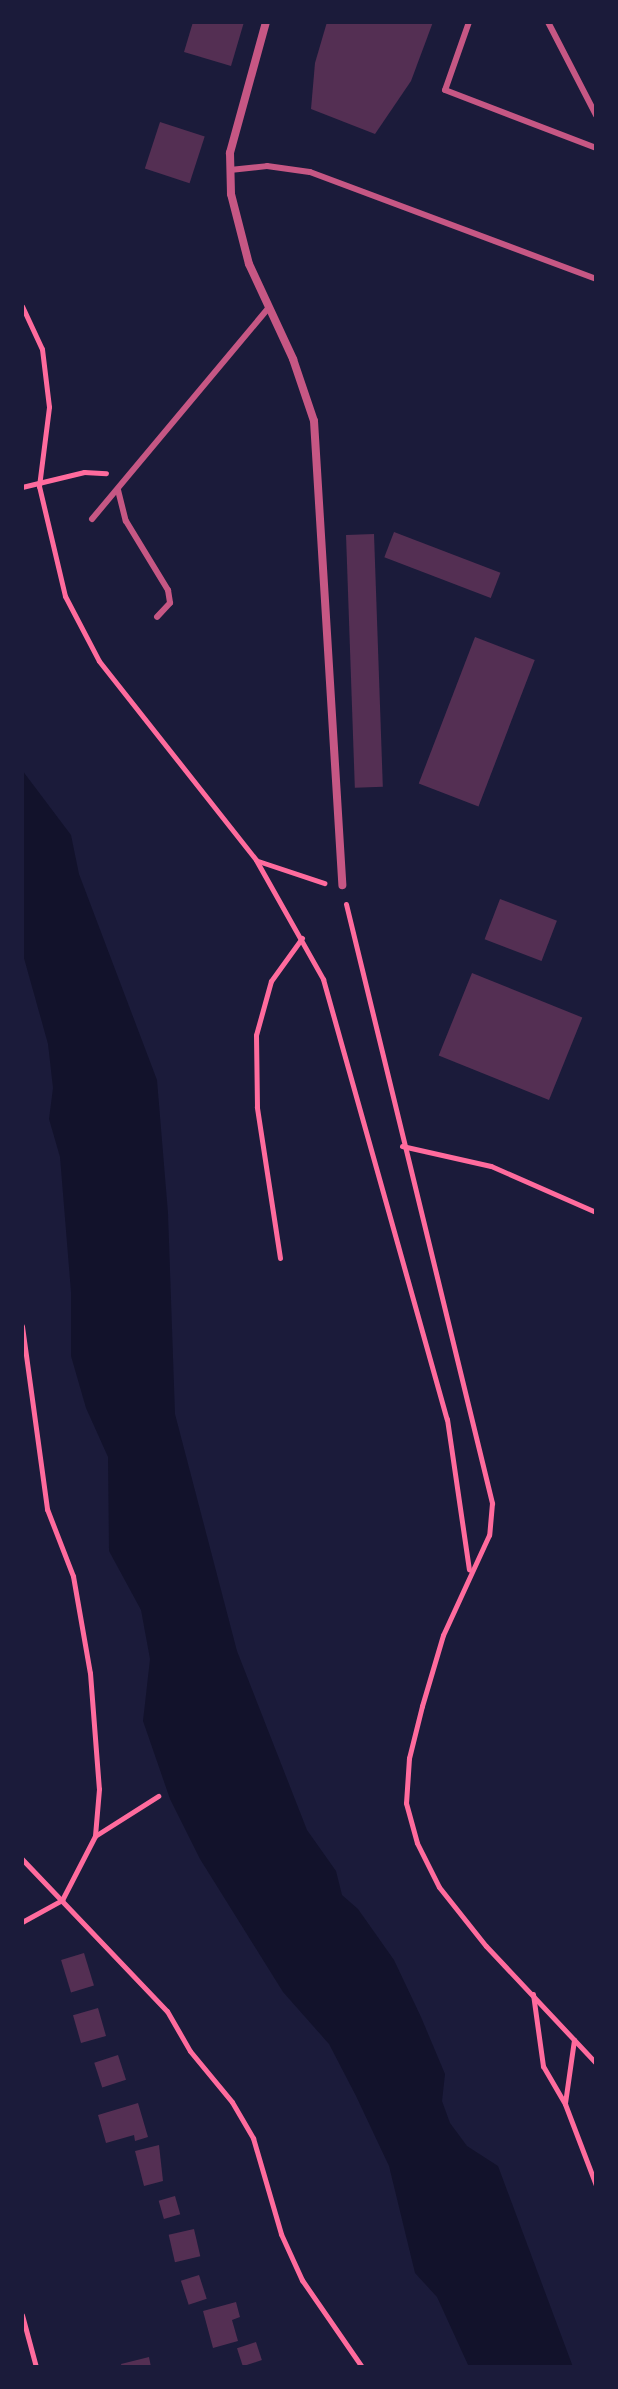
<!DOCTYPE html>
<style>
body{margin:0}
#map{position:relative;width:618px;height:2389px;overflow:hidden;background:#1b1b3a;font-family:Montserrat,sans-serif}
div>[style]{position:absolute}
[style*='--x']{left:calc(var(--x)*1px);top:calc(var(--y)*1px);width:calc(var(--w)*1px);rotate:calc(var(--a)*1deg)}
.water>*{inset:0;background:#12122b}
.building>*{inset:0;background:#542f53;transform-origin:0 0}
.path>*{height:5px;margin:-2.5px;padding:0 2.5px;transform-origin:2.5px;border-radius:2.5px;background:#ff6b9d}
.service>*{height:6px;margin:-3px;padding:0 3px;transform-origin:3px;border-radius:3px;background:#c65784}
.minor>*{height:8px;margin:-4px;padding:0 4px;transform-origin:4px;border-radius:4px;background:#c65784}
span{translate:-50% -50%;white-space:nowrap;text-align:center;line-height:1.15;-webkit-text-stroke:6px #1b1b3a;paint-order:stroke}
.frame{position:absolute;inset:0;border:24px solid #1b1b3a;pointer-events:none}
</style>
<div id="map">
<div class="water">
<i style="clip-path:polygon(22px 770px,71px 835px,79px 874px,157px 1080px,168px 1213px,175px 1414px,237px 1651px,307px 1830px,336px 1871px,342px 1895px,358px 1909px,394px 1960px,421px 2017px,445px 2074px,442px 2101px,450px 2123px,467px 2146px,498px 2166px,573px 2367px,469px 2367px,437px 2297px,415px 2273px,389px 2166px,356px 2096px,329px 2044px,283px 1992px,200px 1859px,170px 1799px,143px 1721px,150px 1659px,141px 1610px,109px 1551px,108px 1457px,86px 1408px,71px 1356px,71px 1292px,60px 1157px,49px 1119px,53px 1088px,48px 1044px,22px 951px)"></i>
</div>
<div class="building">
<i style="clip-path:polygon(193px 22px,244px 22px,231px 66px,184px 52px)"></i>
<i style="clip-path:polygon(327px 22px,433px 22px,411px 81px,375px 134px,311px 109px,315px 63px)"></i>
<i style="left:160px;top:122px;width:47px;height:49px;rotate:18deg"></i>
<i style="left:394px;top:532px;width:114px;height:27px;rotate:21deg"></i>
<i style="left:374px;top:534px;width:253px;height:28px;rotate:88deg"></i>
<i style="left:475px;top:637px;width:64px;height:157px;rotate:21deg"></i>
<i style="left:500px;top:899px;width:61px;height:43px;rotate:21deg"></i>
<i style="left:472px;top:973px;width:119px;height:89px;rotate:22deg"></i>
<i style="left:84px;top:1953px;width:34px;height:24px;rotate:73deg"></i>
<i style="left:98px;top:2008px;width:29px;height:26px;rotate:74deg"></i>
<i style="left:118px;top:2055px;width:26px;height:25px;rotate:72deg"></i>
<i style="clip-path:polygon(138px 2103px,148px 2137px,135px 2141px,134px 2135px,106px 2143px,98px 2115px)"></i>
<i style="clip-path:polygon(159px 2145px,163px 2181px,144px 2186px,135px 2151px)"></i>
<i style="left:175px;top:2196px;width:19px;height:17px;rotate:74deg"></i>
<i style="left:194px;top:2229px;width:28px;height:26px;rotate:77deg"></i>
<i style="left:199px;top:2275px;width:25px;height:19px;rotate:72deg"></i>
<i style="clip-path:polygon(236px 2302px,240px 2317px,232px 2320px,238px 2341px,213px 2348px,203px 2311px)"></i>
<i style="left:256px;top:2342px;width:19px;height:20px;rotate:72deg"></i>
<i style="clip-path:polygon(149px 2357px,151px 2367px,122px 2367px,121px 2364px)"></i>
</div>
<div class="path">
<i style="--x:22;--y:306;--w:47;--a:65.1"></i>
<i style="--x:42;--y:349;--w:58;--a:83.1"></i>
<i style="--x:49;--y:407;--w:80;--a:97.2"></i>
<i style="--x:39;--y:486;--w:113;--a:76.7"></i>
<i style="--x:65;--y:596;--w:73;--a:62.4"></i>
<i style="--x:99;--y:661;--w:253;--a:51.7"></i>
<i style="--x:256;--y:860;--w:137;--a:60.6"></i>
<i style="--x:323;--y:979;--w:457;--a:74.3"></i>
<i style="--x:447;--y:1419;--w:152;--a:81.7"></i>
<i style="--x:22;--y:487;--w:64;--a:-13.6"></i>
<i style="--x:84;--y:472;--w:22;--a:3"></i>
<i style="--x:258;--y:861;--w:70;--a:18.4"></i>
<i style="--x:346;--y:904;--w:617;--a:76.3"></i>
<i style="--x:492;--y:1503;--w:32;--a:95"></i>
<i style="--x:489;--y:1535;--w:110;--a:114.7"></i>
<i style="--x:443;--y:1635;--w:74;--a:106.5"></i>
<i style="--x:422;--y:1706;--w:54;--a:104"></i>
<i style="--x:409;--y:1758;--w:45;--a:93.8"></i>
<i style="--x:406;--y:1803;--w:41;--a:74.6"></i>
<i style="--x:417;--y:1843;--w:49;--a:63.4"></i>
<i style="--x:439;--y:1887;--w:75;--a:51.5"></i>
<i style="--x:486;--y:1946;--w:161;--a:46.8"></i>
<i style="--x:402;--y:1146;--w:91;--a:12.7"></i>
<i style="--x:491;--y:1166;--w:115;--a:23.7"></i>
<i style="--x:280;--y:1258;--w:153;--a:-98.7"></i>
<i style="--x:257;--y:1107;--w:72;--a:-90.8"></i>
<i style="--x:256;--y:1035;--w:56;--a:-74.5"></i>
<i style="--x:271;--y:981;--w:53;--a:-54.2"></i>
<i style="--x:22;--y:1326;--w:185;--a:82.2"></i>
<i style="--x:47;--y:1509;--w:72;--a:68.8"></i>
<i style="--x:73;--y:1576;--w:98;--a:80.1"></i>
<i style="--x:90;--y:1673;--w:116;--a:85.6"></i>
<i style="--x:99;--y:1789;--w:47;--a:94.9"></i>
<i style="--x:22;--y:1859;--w:210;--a:46.4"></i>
<i style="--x:167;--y:2011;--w:46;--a:60.1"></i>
<i style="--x:190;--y:2051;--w:66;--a:50.5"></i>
<i style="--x:232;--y:2102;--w:42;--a:59.7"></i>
<i style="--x:253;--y:2138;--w:100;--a:73.7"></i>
<i style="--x:281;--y:2234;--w:51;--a:65.5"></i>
<i style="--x:302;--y:2280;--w:106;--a:55.4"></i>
<i style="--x:22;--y:1922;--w:46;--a:-28.8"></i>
<i style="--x:62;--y:1900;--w:72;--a:-62.7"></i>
<i style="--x:95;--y:1836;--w:75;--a:-32.4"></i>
<i style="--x:533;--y:1994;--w:73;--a:82.1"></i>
<i style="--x:543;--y:2066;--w:44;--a:59.9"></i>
<i style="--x:565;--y:2104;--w:87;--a:69.1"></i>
<i style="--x:565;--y:2103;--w:64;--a:-81.9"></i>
<i style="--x:22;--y:2315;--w:54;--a:74.9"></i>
</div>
<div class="service">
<i style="--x:469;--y:22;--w:72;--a:109.4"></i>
<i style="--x:445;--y:90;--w:162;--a:21"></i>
<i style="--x:548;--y:22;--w:105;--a:62.7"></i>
<i style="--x:230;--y:170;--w:37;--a:-6"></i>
<i style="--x:267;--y:166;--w:43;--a:7.9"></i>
<i style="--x:310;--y:172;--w:305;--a:20.5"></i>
<i style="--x:118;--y:490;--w:32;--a:76"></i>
<i style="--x:126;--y:521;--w:81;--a:58.7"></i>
<i style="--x:168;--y:590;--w:13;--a:81"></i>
<i style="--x:170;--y:603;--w:19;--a:133"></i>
<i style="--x:92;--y:519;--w:276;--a:-50.1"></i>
</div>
<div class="minor">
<i style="--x:266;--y:22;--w:136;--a:105.4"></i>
<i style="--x:230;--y:153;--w:41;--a:88.6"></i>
<i style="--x:231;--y:194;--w:72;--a:75.6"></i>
<i style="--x:249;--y:264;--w:105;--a:65.1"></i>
<i style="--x:293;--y:359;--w:65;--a:71.3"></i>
<i style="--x:314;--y:421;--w:465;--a:86.5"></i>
</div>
<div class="frame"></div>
</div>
